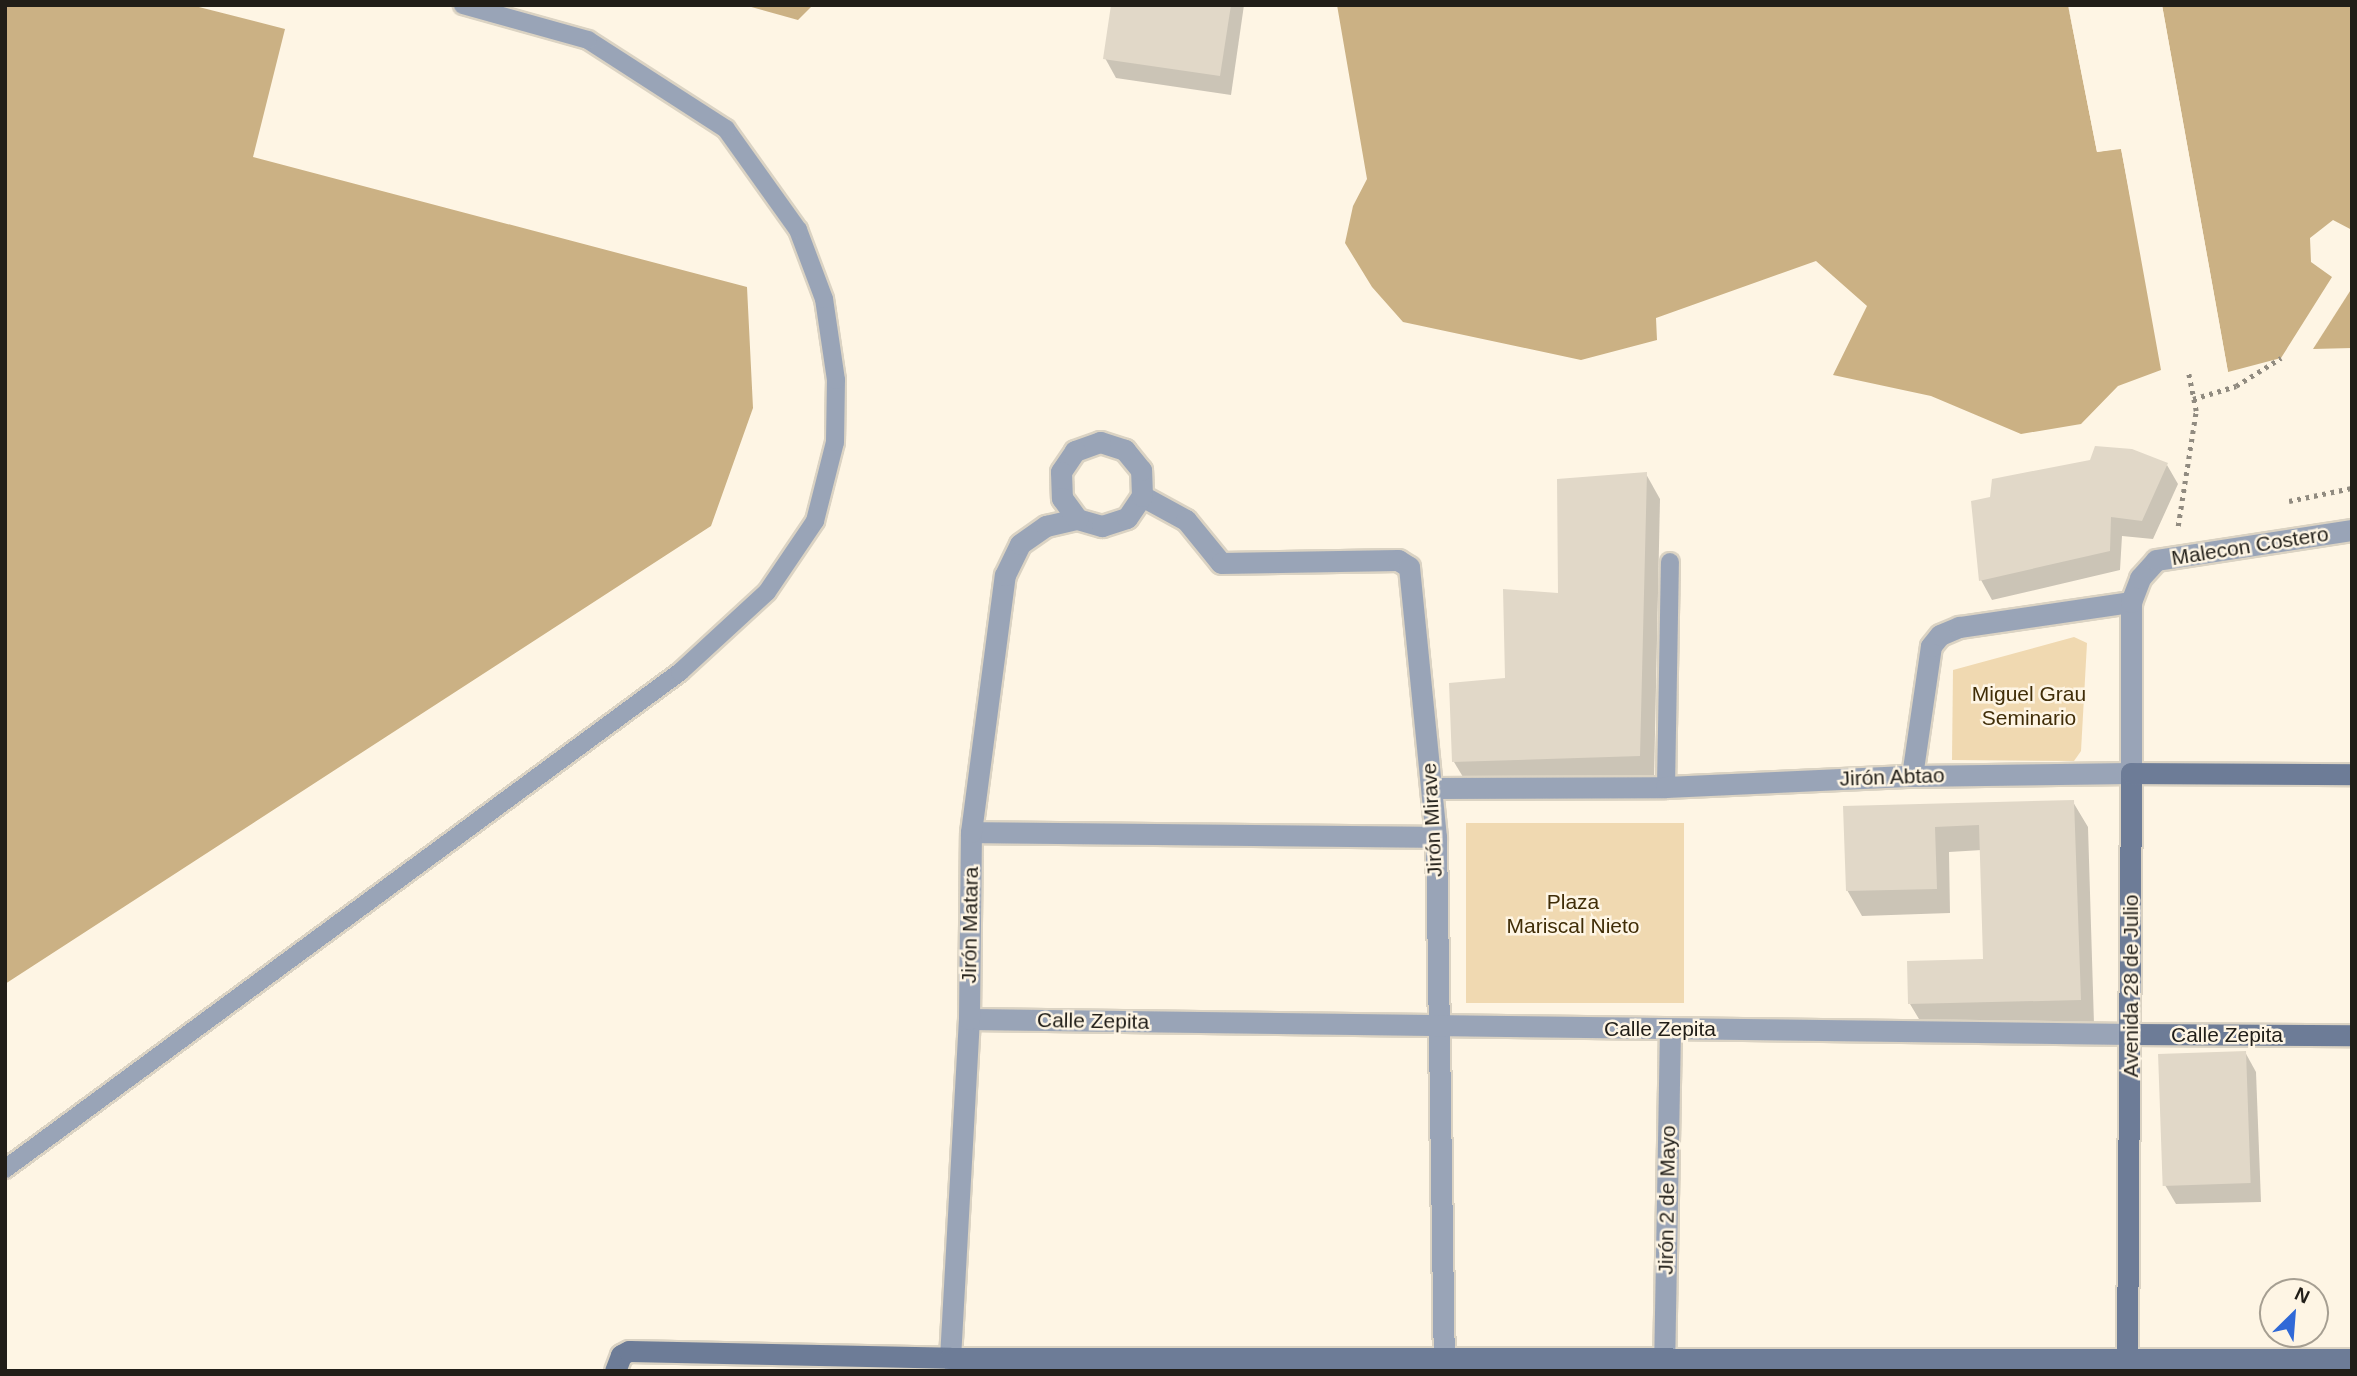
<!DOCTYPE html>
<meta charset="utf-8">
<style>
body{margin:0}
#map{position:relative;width:2357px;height:1376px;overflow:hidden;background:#fef5e4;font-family:Helvetica,sans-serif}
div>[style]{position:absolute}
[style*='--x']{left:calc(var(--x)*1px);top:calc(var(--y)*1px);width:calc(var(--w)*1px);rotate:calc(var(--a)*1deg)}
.green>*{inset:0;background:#f0d9b1;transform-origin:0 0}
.water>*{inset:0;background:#cbb184}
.pier>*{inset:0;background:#fef5e4}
.shadow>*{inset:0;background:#0003}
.building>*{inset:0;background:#e1d8c8;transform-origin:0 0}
.path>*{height:4.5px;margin-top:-2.25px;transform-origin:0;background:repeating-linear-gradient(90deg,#918b80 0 3.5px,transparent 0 8.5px)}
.roads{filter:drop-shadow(2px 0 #dbd3c3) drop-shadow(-2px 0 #dbd3c3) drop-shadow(0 2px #dbd3c3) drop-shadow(0 -2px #dbd3c3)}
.lane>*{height:18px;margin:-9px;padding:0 9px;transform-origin:9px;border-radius:9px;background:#99a4b7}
.street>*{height:21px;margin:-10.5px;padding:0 10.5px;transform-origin:10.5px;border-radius:10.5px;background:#99a4b7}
.secondary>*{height:21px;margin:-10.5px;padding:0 10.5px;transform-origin:10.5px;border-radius:10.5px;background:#6d7c97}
span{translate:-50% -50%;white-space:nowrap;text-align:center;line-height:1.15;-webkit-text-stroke:5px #fef5e4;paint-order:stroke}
.street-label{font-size:21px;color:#211e18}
.park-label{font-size:21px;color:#402d07}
.frame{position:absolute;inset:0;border:7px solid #211e18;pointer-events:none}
.north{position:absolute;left:2259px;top:1278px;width:70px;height:70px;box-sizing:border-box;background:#fef5e4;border:2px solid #a69f92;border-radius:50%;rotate:25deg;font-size:19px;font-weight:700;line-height:28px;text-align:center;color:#211e18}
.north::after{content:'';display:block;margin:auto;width:24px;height:32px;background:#3069d7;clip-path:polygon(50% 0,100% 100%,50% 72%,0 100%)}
</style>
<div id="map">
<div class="green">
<i style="clip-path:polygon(2074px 637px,2087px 643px,2081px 751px,2074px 761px,1952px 760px,1953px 670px)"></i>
<i style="left:1684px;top:823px;width:180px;height:218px;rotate:90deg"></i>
</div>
<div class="water">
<i style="clip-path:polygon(5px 5px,191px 5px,285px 29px,253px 157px,747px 287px,753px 408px,711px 526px,5px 984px)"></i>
<i style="clip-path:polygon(744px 5px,813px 5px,798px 20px)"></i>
<i style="clip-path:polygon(1337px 5px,2068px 5px,2097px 152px,2121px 148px,2161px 370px,2118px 386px,2081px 424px,2021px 434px,1931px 396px,1833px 375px,1867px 306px,1816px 261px,1656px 318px,1657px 340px,1581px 360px,1403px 322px,1372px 287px,1345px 243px,1353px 206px,1367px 179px)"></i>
<i style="clip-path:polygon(2162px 5px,2352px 5px,2352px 230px,2333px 220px,2310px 238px,2311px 262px,2332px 277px,2281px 358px,2228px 372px)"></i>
<i style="clip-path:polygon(2352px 288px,2352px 348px,2313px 349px)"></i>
</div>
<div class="pier">
<i style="clip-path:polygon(2068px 5px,2100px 148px,2124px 147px,2164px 370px,2121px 149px,2097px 152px)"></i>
<i style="clip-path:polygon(2159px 5px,2162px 5px,2228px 372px,2224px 372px)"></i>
</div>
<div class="shadow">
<i style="clip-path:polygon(1113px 5px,1244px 5px,1231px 95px,1116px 78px,1105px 58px)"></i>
<i style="clip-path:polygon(2167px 465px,2178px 484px,2153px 539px,2122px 536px,2120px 570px,1992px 600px,1981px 580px)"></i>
<i style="clip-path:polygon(1646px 474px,1660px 499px,1654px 781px,1469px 787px,1454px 762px,1559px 594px)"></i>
<i style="clip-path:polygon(2073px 802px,2088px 827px,2094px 1024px,1925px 1029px,1910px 1004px,1985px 961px,1982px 850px,1949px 852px,1950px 913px,1862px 916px,1847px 890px,1844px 808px)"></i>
<i style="clip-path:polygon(2245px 1052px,2256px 1072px,2261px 1202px,2176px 1204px,2165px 1185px)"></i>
</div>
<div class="building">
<i style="clip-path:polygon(1111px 5px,1231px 5px,1220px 76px,1103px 59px)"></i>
<i style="clip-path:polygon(2095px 446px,2132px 449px,2168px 463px,2142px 521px,2111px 517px,2110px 551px,1979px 581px,1971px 501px,1990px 497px,1992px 479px,2090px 460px)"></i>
<i style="clip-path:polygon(1647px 472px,1640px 756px,1452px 762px,1449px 683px,1505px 678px,1503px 589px,1558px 593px,1557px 479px)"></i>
<i style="clip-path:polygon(2074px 800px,2081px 1000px,1908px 1004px,1907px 961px,1983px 959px,1979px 825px,1935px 827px,1937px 889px,1846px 891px,1843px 806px)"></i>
<i style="left:2246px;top:1051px;width:132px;height:88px;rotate:88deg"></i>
</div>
<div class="path">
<i style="--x:2193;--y:399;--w:45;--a:-16.8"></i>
<i style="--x:2236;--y:386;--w:53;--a:-31.9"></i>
<i style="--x:2289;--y:501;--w:64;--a:-11.7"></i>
<i style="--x:2178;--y:526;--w:116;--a:-81.1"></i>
<i style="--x:2196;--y:411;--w:41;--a:-101.3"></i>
</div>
<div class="roads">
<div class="lane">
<i style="--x:1666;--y:787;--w:225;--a:-89"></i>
<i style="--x:5;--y:1169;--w:838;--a:-36.36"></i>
<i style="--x:680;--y:672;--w:118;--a:-42.6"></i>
<i style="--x:767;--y:592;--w:86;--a:-55.9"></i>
<i style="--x:815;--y:521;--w:81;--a:-75.8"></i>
<i style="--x:835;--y:442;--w:62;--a:-89.1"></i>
<i style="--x:836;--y:380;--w:82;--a:-98.4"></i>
<i style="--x:824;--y:299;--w:74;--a:-110.6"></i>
<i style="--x:798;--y:230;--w:124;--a:-125.5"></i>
<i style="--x:726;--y:129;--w:164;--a:-147.2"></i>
<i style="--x:588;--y:40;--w:130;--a:-164.4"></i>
</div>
<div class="street">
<i style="--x:1142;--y:496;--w:50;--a:28.6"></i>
<i style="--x:1186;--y:520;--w:55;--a:50.9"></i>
<i style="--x:1221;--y:563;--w:177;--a:-1"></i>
<i style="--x:1398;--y:560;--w:13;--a:32"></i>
<i style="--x:1409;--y:567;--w:271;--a:84.3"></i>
<i style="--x:1436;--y:837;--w:534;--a:89.14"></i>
<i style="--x:1912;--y:776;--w:131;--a:-81.7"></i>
<i style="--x:1931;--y:646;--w:14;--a:-51"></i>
<i style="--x:1940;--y:635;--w:21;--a:-23"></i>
<i style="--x:1959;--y:627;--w:174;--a:-8.3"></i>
<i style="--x:1432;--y:788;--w:234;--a:-0.2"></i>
<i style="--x:1666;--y:787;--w:246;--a:-2.6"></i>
<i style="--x:1912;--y:776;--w:219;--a:-0.8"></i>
<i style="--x:2131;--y:773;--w:171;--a:-90"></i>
<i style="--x:2131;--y:602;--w:26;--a:-69"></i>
<i style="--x:2140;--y:578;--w:24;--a:-48"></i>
<i style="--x:2156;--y:560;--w:198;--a:-8.7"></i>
<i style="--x:971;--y:832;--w:465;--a:0.6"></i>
<i style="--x:969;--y:1019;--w:1163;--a:0.74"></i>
<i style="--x:960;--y:1371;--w:16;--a:-128"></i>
<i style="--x:950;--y:1358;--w:340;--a:-86.8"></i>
<i style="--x:969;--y:1019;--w:187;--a:-89.4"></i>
<i style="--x:971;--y:832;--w:259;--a:-82.5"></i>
<i style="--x:1005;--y:575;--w:34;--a:-64"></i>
<i style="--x:1020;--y:544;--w:32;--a:-35"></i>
<i style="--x:1046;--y:526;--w:32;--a:-13"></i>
<i style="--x:1077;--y:519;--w:26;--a:16"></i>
<i style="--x:1102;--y:526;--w:26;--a:-18"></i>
<i style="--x:1127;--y:518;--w:27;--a:-56"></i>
<i style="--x:1142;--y:496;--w:26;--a:-92"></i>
<i style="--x:1141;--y:470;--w:26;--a:-129"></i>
<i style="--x:1125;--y:450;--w:26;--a:-162"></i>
<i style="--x:1100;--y:442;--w:27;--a:160"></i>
<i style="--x:1075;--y:451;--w:25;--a:124"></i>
<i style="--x:1061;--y:472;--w:26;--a:88"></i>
<i style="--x:1062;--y:498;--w:26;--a:54"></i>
<i style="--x:1664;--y:1371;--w:342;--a:-89"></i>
</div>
<div class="secondary">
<i style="--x:2132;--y:1034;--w:220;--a:0.3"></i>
<i style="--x:2127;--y:1362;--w:589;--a:-89.61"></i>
<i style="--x:2131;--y:773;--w:221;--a:0.3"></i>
<i style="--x:615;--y:1371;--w:17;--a:-69"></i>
<i style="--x:621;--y:1355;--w:9;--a:-27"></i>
<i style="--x:629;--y:1351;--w:321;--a:1.2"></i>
<i style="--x:950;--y:1358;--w:1402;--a:0.04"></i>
</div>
</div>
<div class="street-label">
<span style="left:2250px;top:546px;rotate:-9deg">Malecon Costero</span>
<span style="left:1892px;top:777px;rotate:-2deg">Jirón Abtao</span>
<span style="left:1432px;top:820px;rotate:-93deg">Jirón Mirave</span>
<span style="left:970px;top:925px;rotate:-89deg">Jirón Matara</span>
<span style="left:2131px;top:986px;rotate:-90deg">Avenida 28 de Julio</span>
<span style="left:1093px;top:1021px;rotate:1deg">Calle Zepita</span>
<span style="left:1660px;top:1029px">Calle Zepita</span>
<span style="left:2227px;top:1035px">Calle Zepita</span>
<span style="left:1667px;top:1200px;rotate:-89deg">Jirón 2 de Mayo</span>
</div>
<div class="park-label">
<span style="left:2029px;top:706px">Miguel Grau<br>Seminario</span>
<span style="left:1573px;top:914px">Plaza<br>Mariscal Nieto</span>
</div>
<div class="frame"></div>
<div class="north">N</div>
</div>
